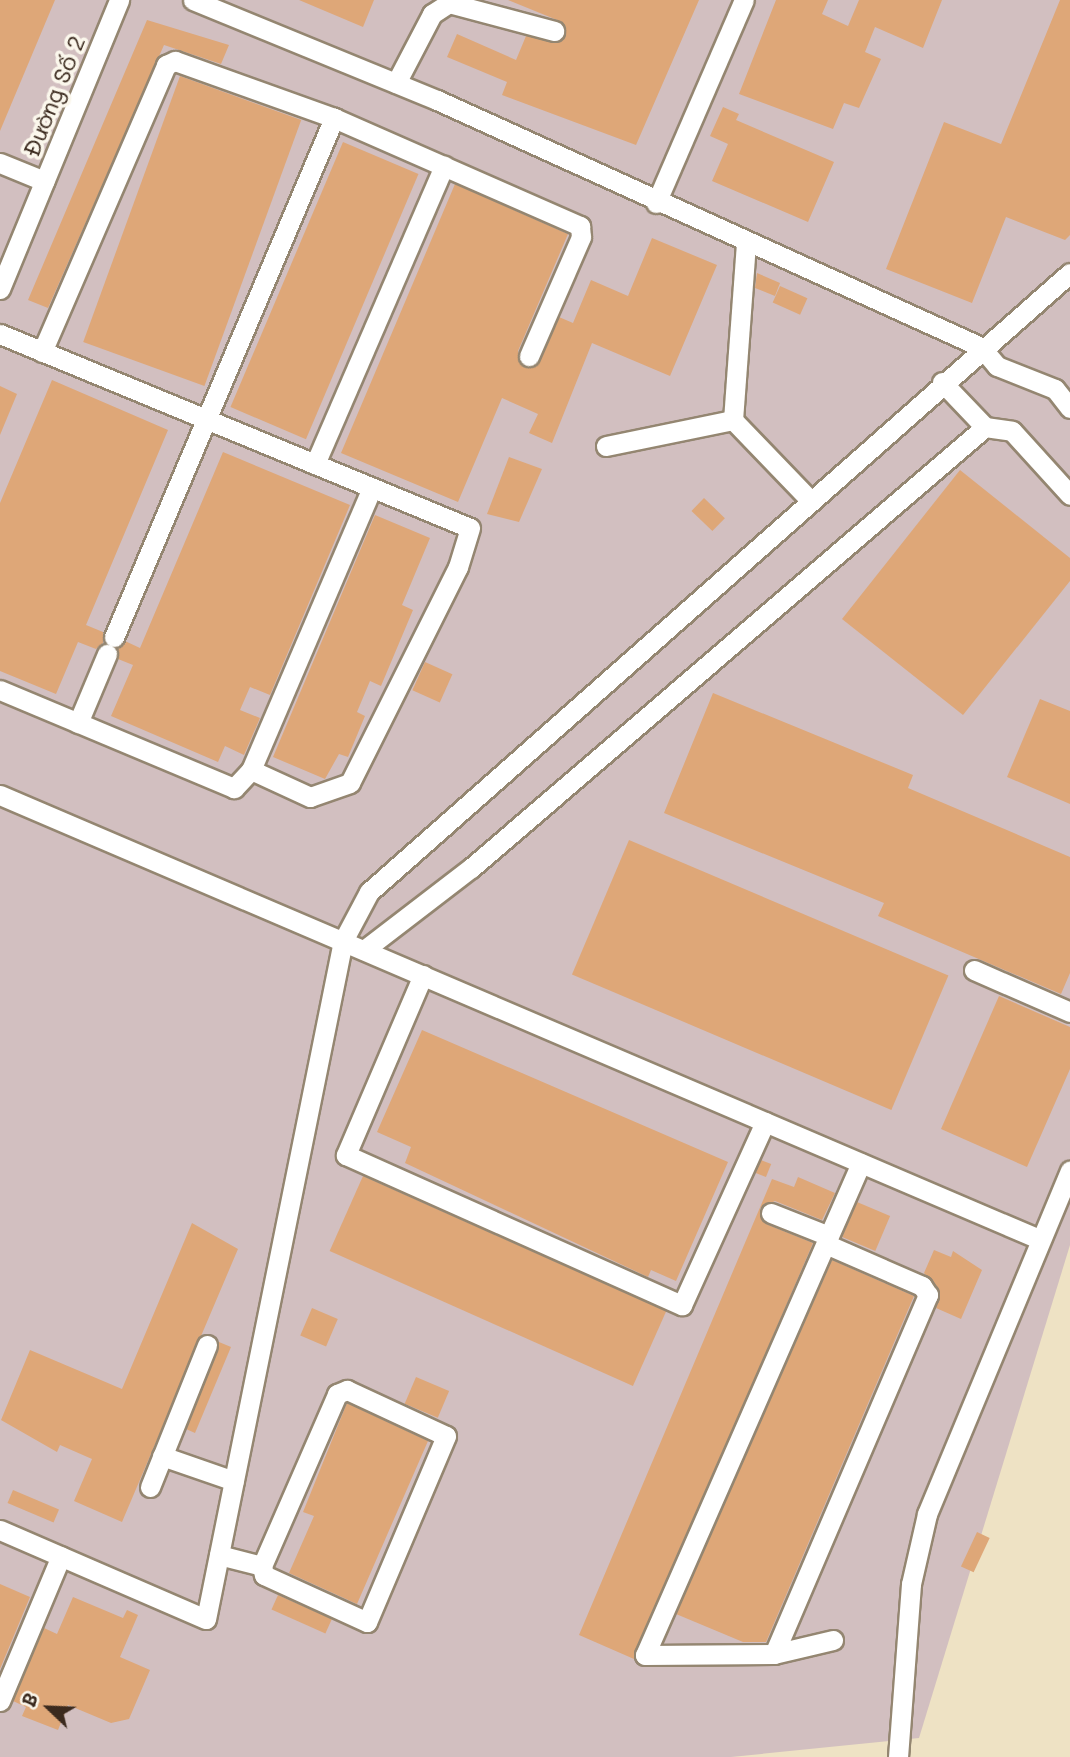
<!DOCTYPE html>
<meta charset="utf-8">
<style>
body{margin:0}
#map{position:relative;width:1070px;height:1757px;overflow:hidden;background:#eee2c4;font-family:Mali,sans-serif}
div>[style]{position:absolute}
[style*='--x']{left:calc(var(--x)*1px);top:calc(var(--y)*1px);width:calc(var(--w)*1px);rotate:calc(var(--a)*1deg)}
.industrial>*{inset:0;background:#d2bfc0}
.building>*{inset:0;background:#dea778;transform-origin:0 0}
.roads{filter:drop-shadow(2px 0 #948671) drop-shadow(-2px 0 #948671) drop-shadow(0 2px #948671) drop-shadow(0 -2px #948671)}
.minor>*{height:19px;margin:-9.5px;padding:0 9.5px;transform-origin:9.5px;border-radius:9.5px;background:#fff}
span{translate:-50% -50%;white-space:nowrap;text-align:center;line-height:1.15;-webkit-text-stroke:7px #fbf7ec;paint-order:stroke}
.street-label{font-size:24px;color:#3b2a1e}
.north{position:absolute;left:14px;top:1673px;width:70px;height:70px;-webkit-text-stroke:5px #fbf7ec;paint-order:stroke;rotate:293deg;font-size:19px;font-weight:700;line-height:28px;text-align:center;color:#3b2a1e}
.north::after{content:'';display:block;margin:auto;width:24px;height:32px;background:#3b2a1e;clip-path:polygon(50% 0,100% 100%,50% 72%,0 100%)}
</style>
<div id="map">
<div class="industrial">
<i style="clip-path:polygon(0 0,1070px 0,1070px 1245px,919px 1738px,731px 1757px,0 1757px)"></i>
</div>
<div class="building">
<i style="clip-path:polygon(0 0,55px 0,0 131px)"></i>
<i style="clip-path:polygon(299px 0,374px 0,363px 27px)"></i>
<i style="clip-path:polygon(508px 0,699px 0,636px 145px,502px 95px,507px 82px,447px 57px,457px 34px,516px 60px,526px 36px,563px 39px,562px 22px)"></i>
<i style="clip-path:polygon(776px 0,828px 0,822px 14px,848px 26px,859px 0,942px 0,923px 48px,875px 27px,865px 52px,881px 59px,859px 108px,844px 103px,833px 129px,739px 94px)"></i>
<i style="clip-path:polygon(1060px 0,1070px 0,1070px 235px,1065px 240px,1006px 217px,972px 303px,886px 269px,944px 122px,1001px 144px)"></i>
<i style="clip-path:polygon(147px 20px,229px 45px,221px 64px,164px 45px,48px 308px,28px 300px)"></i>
<i style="left:180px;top:76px;width:129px;height:283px;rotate:20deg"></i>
<i style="clip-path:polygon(723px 107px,739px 114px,736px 120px,834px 162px,808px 222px,712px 181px,728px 144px,710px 136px)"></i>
<i style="left:343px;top:142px;width:82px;height:288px;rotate:23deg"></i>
<i style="clip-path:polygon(455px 184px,568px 234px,518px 351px,525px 367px,540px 361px,559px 317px,573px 323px,591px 280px,628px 296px,652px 238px,717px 265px,670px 376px,592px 343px,552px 443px,529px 433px,538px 414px,502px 398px,458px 502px,341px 453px)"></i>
<i style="clip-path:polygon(757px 273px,780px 283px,775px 296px,755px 288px)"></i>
<i style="left:780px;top:286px;width:30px;height:18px;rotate:24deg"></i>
<i style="clip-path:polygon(52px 380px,168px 430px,86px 625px,103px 632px,103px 643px,96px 649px,78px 642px,56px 694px,0 671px,0 503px)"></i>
<i style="clip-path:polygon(0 386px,17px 394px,0 435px)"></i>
<i style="clip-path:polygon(223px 452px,350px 505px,270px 695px,250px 687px,240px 710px,260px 718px,244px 755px,225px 746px,218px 762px,111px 716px,133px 665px,118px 659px,118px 648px,125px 641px,140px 648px)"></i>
<i style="clip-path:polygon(509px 457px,542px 469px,519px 522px,487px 514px)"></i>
<i style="clip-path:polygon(960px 470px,1070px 558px,1070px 581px,963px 715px,842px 619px)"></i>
<i style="left:704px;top:498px;width:29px;height:18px;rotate:44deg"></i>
<i style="clip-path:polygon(375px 515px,430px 538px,402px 605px,413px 610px,381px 686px,370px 681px,357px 712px,365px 716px,348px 757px,339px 754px,325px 779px,273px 757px)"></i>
<i style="left:425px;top:662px;width:30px;height:31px;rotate:24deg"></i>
<i style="clip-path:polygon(713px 693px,913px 775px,908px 788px,1070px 857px,1070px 973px,1061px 994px,878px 916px,884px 903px,664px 813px)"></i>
<i style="clip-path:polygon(1040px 699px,1070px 711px,1070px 804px,1007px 777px)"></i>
<i style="left:629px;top:840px;width:347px;height:146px;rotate:23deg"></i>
<i style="clip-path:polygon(999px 996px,1070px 1027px,1070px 1069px,1027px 1167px,941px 1129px)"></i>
<i style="clip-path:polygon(422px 1030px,728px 1162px,676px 1281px,651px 1270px,648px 1277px,405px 1163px,411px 1147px,377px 1132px)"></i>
<i style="left:761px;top:1160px;width:11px;height:14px;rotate:22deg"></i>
<i style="left:363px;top:1176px;width:332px;height:82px;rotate:24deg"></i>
<i style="clip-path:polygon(798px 1177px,835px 1193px,822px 1220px,775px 1201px,760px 1208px,766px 1224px,813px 1243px,634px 1659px,579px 1635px,772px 1179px,794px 1187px)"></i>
<i style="left:857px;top:1202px;width:36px;height:38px;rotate:23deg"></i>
<i style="clip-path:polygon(192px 1223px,238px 1249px,122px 1522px,74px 1501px,92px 1459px,60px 1445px,57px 1452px,1px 1420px,30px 1350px,122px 1389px)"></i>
<i style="clip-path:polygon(934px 1250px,951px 1257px,953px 1251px,982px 1270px,961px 1319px,936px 1308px,940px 1293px,924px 1273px)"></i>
<i style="clip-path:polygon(832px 1260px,914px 1296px,766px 1642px,743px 1642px,676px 1614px)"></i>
<i style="left:312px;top:1308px;width:28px;height:30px;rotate:23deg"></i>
<i style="clip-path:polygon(219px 1342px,231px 1347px,195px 1433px,186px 1429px)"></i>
<i style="left:416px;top:1377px;width:36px;height:29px;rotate:23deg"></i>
<i style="clip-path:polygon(347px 1403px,428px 1441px,357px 1604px,289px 1573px,314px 1516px,303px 1512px)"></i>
<i style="left:13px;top:1490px;width:50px;height:14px;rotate:23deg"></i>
<i style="left:977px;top:1532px;width:14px;height:38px;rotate:25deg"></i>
<i style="clip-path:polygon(0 1584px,30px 1597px,0 1669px)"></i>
<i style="left:278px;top:1595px;width:59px;height:16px;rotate:24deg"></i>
<i style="clip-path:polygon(73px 1597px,123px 1618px,127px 1610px,138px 1615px,120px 1657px,150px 1670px,129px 1719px,111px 1723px,68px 1705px,58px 1730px,22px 1716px,26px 1707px,13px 1701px,44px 1628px,57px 1634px)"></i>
</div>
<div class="roads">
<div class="minor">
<i style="--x:193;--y:0;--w:264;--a:22.3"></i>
<i style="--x:437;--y:100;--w:597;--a:24.42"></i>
<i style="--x:981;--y:347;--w:25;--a:50"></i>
<i style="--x:997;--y:366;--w:62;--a:21.6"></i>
<i style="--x:1055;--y:389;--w:24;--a:52"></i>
<i style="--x:396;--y:83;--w:78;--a:-62.4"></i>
<i style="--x:432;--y:14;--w:20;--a:-33"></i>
<i style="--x:449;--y:3;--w:109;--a:14.9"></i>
<i style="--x:0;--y:163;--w:48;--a:22.2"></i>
<i style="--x:656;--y:203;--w:221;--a:-66.6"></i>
<i style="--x:0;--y:289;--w:313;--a:-67.6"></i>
<i style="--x:0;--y:334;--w:508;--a:22.43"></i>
<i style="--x:470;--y:528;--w:41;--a:107.1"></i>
<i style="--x:458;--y:567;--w:241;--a:116.6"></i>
<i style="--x:350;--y:783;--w:42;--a:160.7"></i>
<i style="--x:310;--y:797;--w:65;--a:-155.4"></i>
<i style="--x:251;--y:770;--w:25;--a:133"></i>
<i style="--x:234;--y:788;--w:254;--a:-157.3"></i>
<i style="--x:42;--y:352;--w:313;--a:-66.6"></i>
<i style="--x:166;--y:65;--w:10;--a:-24"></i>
<i style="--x:175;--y:61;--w:169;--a:19.7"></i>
<i style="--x:334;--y:118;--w:269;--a:23.7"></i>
<i style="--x:580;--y:226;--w:11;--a:85"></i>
<i style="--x:581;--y:237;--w:130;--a:113.6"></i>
<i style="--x:942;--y:382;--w:62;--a:46.3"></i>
<i style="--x:985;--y:427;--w:27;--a:8"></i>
<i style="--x:1012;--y:431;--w:86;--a:47.8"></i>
<i style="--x:733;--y:420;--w:177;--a:-85.8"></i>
<i style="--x:606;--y:446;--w:130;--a:-11.6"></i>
<i style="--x:733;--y:420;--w:111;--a:46.1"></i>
<i style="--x:315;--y:464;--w:325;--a:-66.6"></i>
<i style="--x:114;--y:637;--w:564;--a:-67.03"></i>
<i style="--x:78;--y:723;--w:75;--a:-67.2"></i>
<i style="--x:251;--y:770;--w:307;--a:-66.8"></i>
<i style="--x:0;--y:795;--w:1130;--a:23.14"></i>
<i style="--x:364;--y:950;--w:135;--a:-37.5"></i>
<i style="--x:471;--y:868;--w:677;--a:-40.63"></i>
<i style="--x:974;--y:970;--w:105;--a:23.6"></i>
<i style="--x:423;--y:975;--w:196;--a:113.2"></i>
<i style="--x:346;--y:1155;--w:368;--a:24.1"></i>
<i style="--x:682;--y:1305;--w:201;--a:-65.6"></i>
<i style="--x:771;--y:1213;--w:62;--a:21.6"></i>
<i style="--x:347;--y:1390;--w:109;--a:24.9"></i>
<i style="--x:446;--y:1436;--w:202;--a:113"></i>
<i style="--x:367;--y:1622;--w:113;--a:-155.5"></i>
<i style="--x:264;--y:1575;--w:9;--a:-103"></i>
<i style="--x:262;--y:1566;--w:188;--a:-66.4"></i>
<i style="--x:337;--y:1394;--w:11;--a:-22"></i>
<i style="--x:162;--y:1456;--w:76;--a:19.1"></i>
<i style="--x:150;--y:1487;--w:153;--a:-68.1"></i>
<i style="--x:0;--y:1530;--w:224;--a:23.4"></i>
<i style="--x:206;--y:1619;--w:692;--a:-78.58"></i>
<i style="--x:343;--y:941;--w:55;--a:-62"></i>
<i style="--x:369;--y:892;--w:935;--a:-41.45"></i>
<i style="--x:219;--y:1555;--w:44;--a:14.3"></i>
<i style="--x:833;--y:1640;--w:61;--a:166.7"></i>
<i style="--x:774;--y:1654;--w:129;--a:179.6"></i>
<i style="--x:645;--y:1655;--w:537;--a:-66.3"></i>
<i style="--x:774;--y:1654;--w:391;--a:-66.8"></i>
<i style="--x:928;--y:1295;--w:11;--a:-124"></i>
<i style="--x:922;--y:1286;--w:105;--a:-156.4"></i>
<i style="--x:0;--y:1701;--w:157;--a:-67.2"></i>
<i style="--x:898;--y:1757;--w:173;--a:-85.7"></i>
<i style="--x:911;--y:1584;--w:72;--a:-77.1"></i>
<i style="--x:927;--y:1514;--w:372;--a:-67.4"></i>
</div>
</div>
<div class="street-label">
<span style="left:53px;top:96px;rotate:-68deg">Đường Số 2</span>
</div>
<div class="north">B</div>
</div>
